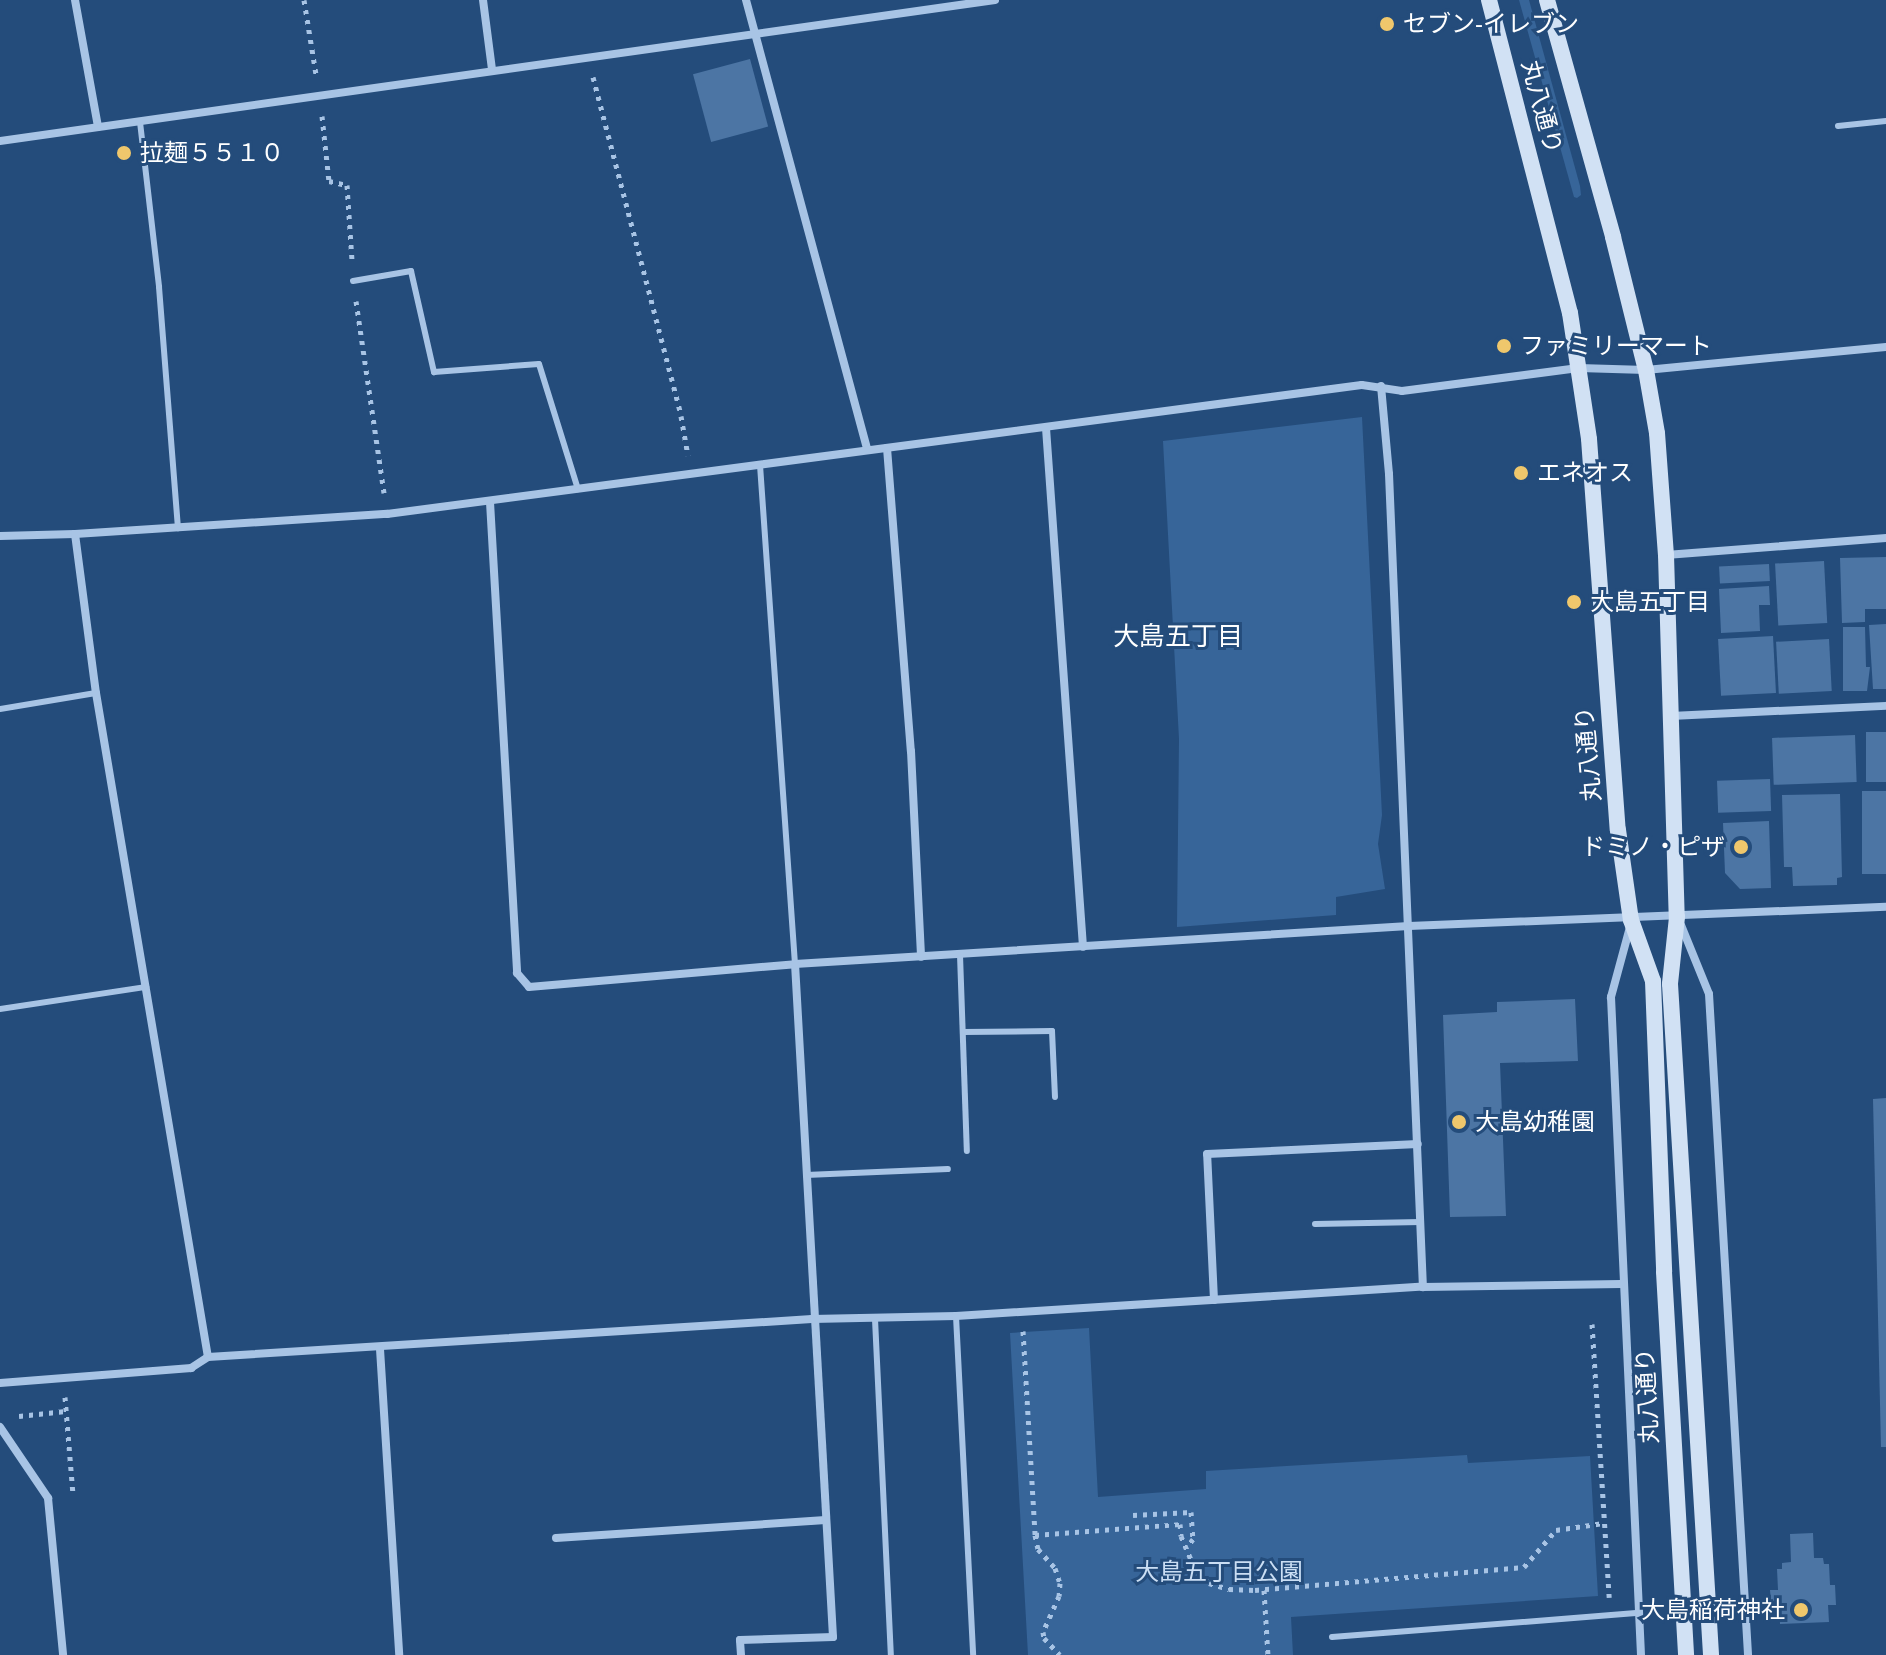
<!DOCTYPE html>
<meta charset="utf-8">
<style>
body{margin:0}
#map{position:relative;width:1886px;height:1655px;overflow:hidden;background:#244c7b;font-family:Arial,"Noto Sans JP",sans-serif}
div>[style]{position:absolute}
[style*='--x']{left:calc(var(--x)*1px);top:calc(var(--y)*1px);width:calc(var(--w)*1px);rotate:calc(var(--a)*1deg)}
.green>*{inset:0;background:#376599}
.building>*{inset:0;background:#4c75a4;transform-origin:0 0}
.path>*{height:5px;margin-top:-2.5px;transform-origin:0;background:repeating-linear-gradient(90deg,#a8c4e5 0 4px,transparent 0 10px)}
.lane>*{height:6px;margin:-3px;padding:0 3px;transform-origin:3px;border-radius:3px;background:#a8c4e5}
.street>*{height:8px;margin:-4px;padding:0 4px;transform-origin:4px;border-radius:4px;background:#a8c4e5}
.secondary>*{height:16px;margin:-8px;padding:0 8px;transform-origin:8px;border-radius:8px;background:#d1e1f4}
.dots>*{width:22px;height:22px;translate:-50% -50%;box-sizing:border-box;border:4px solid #244c7b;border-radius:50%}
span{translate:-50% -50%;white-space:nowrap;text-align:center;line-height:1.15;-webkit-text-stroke:6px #244c7b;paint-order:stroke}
.poi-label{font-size:24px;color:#fff}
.left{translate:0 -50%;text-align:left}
.right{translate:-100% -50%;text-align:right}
.street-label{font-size:24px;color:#fff}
.park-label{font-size:24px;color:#cadef4}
.neighbourhood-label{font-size:26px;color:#fff}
</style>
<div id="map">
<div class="green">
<i style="clip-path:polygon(1519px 0,1529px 0,1580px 186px,1581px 195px,1577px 198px,1574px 197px)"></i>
<i style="clip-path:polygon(1362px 417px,1382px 815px,1378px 844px,1385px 889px,1336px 897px,1336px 915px,1177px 927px,1179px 739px,1163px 441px)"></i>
<i style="clip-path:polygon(1089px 1328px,1098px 1497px,1206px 1489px,1206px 1471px,1467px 1455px,1468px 1463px,1590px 1456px,1598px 1596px,1291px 1617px,1293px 1655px,1028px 1655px,1010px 1333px)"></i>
</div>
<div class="building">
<i style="left:750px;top:59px;width:70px;height:59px;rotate:75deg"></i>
<i style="clip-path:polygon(1886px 557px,1886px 609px,1865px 609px,1865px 622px,1842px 623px,1840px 558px)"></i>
<i style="left:1824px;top:561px;width:62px;height:49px;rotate:87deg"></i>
<i style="left:1769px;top:564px;width:17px;height:50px;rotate:87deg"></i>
<i style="clip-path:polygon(1769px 586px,1770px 605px,1759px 605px,1760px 631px,1721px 633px,1719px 589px)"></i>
<i style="clip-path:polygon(1886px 624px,1886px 689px,1873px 689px,1869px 625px)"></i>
<i style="clip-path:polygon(1843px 627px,1865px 627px,1866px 667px,1870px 667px,1867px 691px,1843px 691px)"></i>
<i style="left:1773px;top:636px;width:57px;height:55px;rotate:87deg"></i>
<i style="left:1829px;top:639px;width:52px;height:53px;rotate:87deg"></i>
<i style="left:1886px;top:732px;width:50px;height:20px;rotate:90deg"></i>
<i style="left:1855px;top:735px;width:47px;height:83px;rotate:88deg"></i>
<i style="left:1770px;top:779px;width:32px;height:53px;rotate:88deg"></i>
<i style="left:1862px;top:791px;width:24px;height:83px"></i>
<i style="clip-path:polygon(1840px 794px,1842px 877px,1837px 878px,1837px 885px,1793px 886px,1792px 867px,1784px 867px,1782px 795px)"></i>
<i style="clip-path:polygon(1769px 821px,1771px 888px,1740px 889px,1725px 873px,1723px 823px)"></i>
<i style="clip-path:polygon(1575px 999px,1578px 1061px,1500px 1063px,1506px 1216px,1450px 1217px,1443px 1015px,1497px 1012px,1497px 1002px)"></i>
<i style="clip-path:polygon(1886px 1098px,1886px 1447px,1881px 1447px,1873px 1099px)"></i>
<i style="clip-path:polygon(1813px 1533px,1814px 1558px,1823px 1558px,1824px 1564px,1829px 1564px,1830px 1585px,1835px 1585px,1836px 1605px,1828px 1605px,1829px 1622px,1780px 1624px,1779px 1603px,1771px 1603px,1770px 1590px,1778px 1590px,1777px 1569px,1782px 1569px,1782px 1563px,1791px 1562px,1790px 1534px)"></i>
</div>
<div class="path">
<i style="--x:304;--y:0;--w:75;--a:80.8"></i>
<i style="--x:593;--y:77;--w:350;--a:75.4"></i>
<i style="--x:681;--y:416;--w:40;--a:80"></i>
<i style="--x:322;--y:116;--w:65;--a:83.9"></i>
<i style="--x:329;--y:181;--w:18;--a:13"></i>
<i style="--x:347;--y:185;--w:75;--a:86.2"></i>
<i style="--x:356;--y:301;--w:194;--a:81.7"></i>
<i style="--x:1592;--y:1324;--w:274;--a:86.4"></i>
<i style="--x:1023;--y:1331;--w:204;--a:86.6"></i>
<i style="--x:1035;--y:1535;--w:145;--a:-4.3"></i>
<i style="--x:1180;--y:1524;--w:12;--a:85"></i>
<i style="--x:1181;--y:1536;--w:28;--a:67"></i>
<i style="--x:1192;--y:1562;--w:27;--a:51"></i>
<i style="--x:1209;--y:1583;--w:21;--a:17"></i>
<i style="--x:1229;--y:1589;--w:26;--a:2"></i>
<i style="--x:1255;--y:1590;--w:270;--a:-4.9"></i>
<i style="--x:1524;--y:1567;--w:49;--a:-49.1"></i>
<i style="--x:1556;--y:1530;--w:48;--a:-8.5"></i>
<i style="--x:65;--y:1397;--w:98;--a:85.3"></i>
<i style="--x:19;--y:1416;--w:47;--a:-6.1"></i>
<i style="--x:1133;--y:1515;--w:58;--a:-3"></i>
<i style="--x:1191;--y:1512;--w:27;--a:86"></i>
<i style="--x:1193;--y:1539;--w:10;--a:127"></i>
<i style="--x:1035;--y:1535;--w:14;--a:78"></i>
<i style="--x:1038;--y:1549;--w:25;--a:48"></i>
<i style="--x:1055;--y:1568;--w:16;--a:72"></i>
<i style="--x:1060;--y:1583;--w:13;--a:94"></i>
<i style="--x:1059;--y:1596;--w:39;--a:114"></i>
<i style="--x:1043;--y:1632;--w:6;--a:81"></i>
<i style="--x:1044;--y:1638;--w:23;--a:47"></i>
<i style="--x:1264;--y:1590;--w:65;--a:86.5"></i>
</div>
<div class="lane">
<i style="--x:140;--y:122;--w:166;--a:83.4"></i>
<i style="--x:159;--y:287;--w:242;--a:85.5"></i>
<i style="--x:1838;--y:126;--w:48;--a:-5.9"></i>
<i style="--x:353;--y:281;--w:59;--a:-9.8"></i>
<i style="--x:411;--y:271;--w:104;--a:77.2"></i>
<i style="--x:434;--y:372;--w:105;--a:-4.4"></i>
<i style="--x:539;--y:364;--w:131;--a:72.7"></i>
<i style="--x:760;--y:465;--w:500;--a:85.99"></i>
<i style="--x:0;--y:709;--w:97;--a:-9.5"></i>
<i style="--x:960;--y:955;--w:196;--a:88"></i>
<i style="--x:0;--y:1009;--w:148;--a:-8.6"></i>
<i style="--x:963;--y:1032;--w:89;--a:-0.6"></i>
<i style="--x:1052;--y:1031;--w:66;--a:87.4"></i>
<i style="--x:806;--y:1175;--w:142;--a:-2.4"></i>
<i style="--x:1315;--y:1224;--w:106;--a:-1.1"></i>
<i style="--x:956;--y:1316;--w:339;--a:87.1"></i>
<i style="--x:875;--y:1319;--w:336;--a:87.3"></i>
<i style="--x:1332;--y:1637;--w:308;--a:-4.5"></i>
</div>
<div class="street">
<i style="--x:75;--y:0;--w:129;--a:79.7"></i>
<i style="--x:483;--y:0;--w:70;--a:82.6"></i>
<i style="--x:746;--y:0;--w:466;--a:74.9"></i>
<i style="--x:0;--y:141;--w:1005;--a:-8.07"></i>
<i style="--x:1381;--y:386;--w:88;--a:84.8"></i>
<i style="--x:1389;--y:474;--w:814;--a:87.61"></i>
<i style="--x:1046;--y:428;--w:520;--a:85.92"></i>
<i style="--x:887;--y:448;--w:304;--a:85.5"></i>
<i style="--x:911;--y:751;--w:206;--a:87.2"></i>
<i style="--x:490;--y:502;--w:472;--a:86.7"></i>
<i style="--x:517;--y:973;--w:18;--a:49"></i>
<i style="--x:529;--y:987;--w:267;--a:-4.9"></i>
<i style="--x:795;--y:964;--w:615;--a:-3.54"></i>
<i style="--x:1409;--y:926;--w:477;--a:-2.3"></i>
<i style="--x:75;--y:534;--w:160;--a:82.5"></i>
<i style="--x:96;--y:693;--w:673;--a:80.43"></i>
<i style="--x:0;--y:536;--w:75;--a:-1.5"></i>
<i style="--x:75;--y:534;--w:313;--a:-3.7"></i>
<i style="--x:387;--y:514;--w:983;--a:-7.54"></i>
<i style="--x:1362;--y:385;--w:40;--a:8.5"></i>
<i style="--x:1402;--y:391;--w:178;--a:-7.4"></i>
<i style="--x:1579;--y:368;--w:67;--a:1.7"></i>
<i style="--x:1646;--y:370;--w:241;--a:-5.5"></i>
<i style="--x:1666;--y:555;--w:221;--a:-4.4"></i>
<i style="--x:1671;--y:716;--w:215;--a:-2.7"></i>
<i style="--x:1681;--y:925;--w:74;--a:67.9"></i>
<i style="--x:1709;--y:994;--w:662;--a:86.62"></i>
<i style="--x:1630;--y:927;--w:73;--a:105.2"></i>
<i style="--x:1611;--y:997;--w:659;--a:87.39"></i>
<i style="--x:1214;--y:1300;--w:146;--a:-92.7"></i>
<i style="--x:1207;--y:1154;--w:211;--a:-2.7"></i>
<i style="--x:380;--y:1349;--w:307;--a:86.4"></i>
<i style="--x:0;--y:1383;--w:192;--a:-4.5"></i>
<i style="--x:191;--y:1368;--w:20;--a:-33"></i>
<i style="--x:208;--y:1357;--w:605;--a:-3.6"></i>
<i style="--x:812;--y:1319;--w:144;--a:-1.2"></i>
<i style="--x:956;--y:1316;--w:468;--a:-3.6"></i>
<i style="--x:1423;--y:1287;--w:198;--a:-0.9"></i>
<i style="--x:0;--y:1427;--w:86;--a:55.9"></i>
<i style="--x:48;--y:1498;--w:158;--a:84.5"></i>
<i style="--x:556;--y:1538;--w:270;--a:-3.8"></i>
<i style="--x:741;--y:1655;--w:15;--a:-94"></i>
<i style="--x:740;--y:1640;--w:93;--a:-1.8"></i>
<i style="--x:833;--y:1637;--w:674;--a:-93.23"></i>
</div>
<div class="secondary">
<i style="--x:1489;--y:0;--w:323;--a:75.5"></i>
<i style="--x:1570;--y:313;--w:127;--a:81.4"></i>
<i style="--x:1589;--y:439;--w:392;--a:85.8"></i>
<i style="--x:1618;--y:830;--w:91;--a:81.8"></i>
<i style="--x:1631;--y:920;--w:65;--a:70.2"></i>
<i style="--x:1653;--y:981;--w:291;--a:87.8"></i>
<i style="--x:1664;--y:1272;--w:384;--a:86.7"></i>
<i style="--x:1547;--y:0;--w:246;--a:74.4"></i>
<i style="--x:1613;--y:237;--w:137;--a:76.1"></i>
<i style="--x:1646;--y:370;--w:64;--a:80.1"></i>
<i style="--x:1657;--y:433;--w:122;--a:85.8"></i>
<i style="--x:1666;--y:555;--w:362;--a:88.3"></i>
<i style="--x:1677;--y:917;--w:67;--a:96"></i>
<i style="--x:1670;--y:984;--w:672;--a:86.5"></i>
</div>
<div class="dots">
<i style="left:1387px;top:24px;background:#efc76c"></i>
<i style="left:124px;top:153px;background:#efc76c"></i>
<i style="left:1504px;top:346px;background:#efc76c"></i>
<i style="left:1521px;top:473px;background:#efc76c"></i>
<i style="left:1574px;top:602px;background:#efc76c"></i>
<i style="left:1741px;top:847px;background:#efc76c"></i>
<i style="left:1459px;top:1122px;background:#efc76c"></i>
<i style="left:1801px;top:1610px;background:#efc76c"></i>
</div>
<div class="poi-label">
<span class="left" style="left:1403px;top:24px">セブン-イレブン</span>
<span class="left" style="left:140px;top:153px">拉麺５５１０</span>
<span class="left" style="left:1520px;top:346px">ファミリーマート</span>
<span class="left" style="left:1537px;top:473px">エネオス</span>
<span class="left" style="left:1590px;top:602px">大島五丁目</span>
<span class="right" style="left:1725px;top:847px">ドミノ・ピザ</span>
<span class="left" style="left:1475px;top:1122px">大島幼稚園</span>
<span class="right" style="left:1785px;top:1610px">大島稲荷神社</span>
</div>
<div class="street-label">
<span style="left:1542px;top:107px;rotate:75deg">丸八通り</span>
<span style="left:1588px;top:754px;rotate:-95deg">丸八通り</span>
<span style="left:1647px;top:1396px;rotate:-93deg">丸八通り</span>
</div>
<div class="park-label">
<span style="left:1219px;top:1572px">大島五丁目公園</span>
</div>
<div class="neighbourhood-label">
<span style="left:1178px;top:637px">大島五丁目</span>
</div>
</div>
